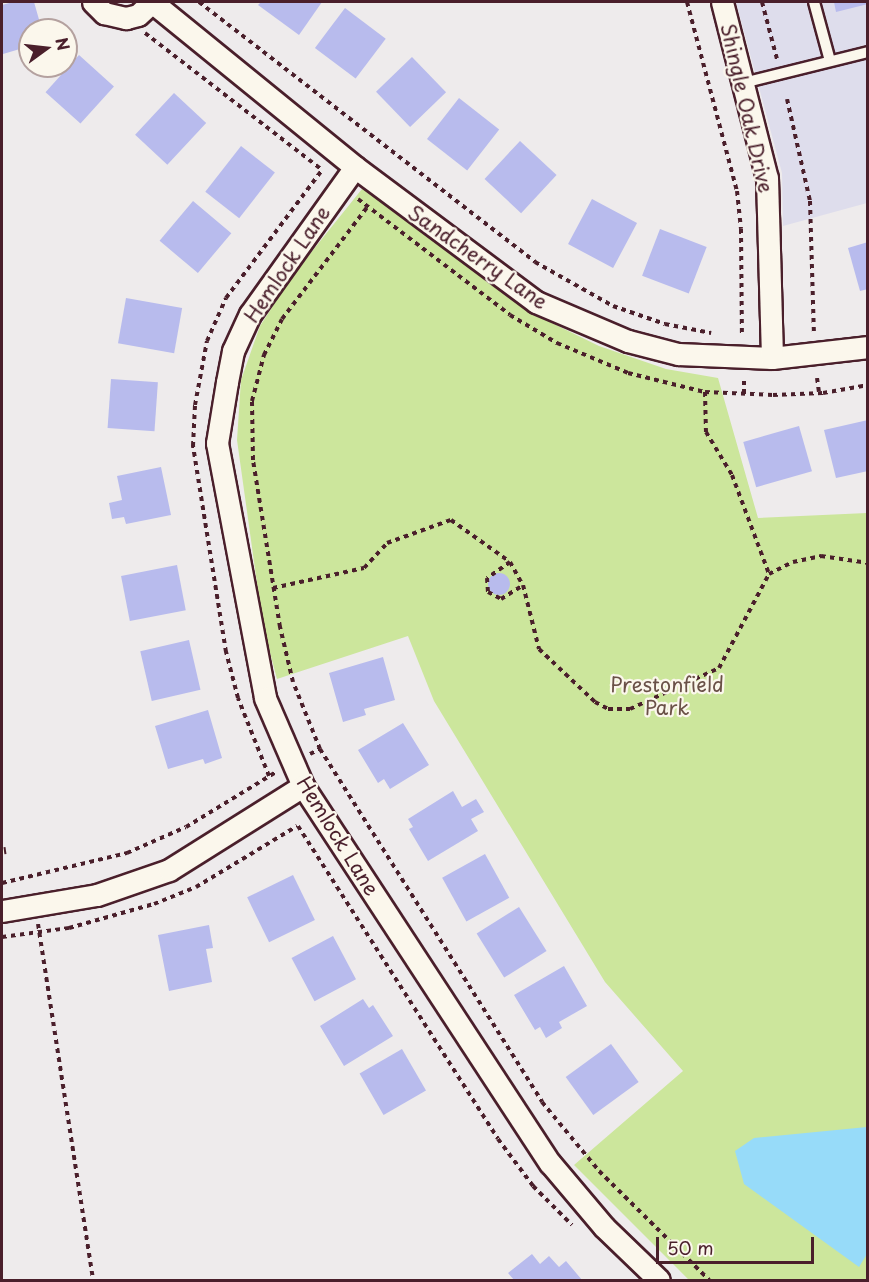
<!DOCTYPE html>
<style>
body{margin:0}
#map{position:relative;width:869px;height:1282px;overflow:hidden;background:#eeebec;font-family:"Playpen Sans",sans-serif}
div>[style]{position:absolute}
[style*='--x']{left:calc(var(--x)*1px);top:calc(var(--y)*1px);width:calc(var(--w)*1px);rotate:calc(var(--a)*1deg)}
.built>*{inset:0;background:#deddec}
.green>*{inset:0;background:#cce69c}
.water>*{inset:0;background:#97dbf9}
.building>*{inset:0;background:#b8bbed;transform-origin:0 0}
.round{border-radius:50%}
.path>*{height:4px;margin-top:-2px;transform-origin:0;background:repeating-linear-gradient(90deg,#4a1f2b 0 4.5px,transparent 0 9px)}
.roads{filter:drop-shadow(2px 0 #4a1f2b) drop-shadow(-2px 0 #4a1f2b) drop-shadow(0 2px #4a1f2b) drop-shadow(0 -2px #4a1f2b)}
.lane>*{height:10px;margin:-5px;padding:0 5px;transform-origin:5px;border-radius:5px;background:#fbf7ec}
.street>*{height:21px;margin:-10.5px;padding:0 10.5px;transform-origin:10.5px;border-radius:10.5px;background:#fbf7ec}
.rail>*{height:7px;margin-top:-3.5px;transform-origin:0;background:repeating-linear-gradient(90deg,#fbf7ec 0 14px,#4a1f2b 0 28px);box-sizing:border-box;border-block:2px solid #4a1f2b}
span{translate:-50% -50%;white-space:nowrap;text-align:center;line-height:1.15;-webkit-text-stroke:4.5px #fbf7ec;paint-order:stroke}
.street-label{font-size:20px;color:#4a1f2b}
.park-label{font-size:20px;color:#6a5147}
.frame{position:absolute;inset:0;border:3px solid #4a1f2b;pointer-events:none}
.north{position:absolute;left:18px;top:18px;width:60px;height:60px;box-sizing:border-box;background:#fbf7ec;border:2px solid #b4a19f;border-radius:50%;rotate:75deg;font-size:16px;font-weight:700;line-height:24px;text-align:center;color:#4a1f2b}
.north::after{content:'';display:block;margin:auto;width:21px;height:27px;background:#4a1f2b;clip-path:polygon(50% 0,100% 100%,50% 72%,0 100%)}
.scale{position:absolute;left:656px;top:1237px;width:158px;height:27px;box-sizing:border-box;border:3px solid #4a1f2b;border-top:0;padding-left:8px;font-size:18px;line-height:21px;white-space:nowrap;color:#4a1f2b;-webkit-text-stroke:4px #fbf7ec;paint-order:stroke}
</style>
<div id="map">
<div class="built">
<i style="clip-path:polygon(736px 2px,867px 2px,867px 203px,783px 226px,782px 173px)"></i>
</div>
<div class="green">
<i style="clip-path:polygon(366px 184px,489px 282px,552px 323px,599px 346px,666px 369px,718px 378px,758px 518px,867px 513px,867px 1280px,689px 1280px,574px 1165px,683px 1071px,605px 982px,434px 701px,408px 636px,277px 679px,263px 626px,237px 440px,241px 380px,260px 326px,293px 275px)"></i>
</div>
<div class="water">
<i style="clip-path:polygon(867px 1127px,867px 1254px,859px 1267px,744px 1184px,735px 1151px,754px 1138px)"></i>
</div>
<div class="building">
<i style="clip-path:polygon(13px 2px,34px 2px,42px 30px,30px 30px,30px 46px,3px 54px,2px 5px)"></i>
<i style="clip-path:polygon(261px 2px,322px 2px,299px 35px,258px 5px)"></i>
<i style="clip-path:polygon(834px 2px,868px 2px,868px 4px,836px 12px)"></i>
<i style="left:345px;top:8px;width:51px;height:50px;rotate:37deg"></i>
<i style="left:79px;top:55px;width:47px;height:50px;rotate:42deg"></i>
<i style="left:412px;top:57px;width:49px;height:50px;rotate:46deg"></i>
<i style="left:174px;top:93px;width:44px;height:57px;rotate:43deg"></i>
<i style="left:459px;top:98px;width:51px;height:52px;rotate:38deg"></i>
<i style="left:520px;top:141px;width:50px;height:52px;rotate:43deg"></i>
<i style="left:241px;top:146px;width:43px;height:58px;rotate:38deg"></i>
<i style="left:592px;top:199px;width:51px;height:51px;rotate:28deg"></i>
<i style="left:193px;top:201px;width:50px;height:52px;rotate:40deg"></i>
<i style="left:660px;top:229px;width:50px;height:50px;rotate:21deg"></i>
<i style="clip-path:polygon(868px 242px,868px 289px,860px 291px,848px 248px)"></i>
<i style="left:126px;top:298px;width:57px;height:46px;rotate:10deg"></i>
<i style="left:111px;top:379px;width:47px;height:49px;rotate:4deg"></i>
<i style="clip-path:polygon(868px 420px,868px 471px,836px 478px,824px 430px)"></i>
<i style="left:799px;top:426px;width:47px;height:58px;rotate:74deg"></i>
<i style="clip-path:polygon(161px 467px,171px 515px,126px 524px,124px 517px,112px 519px,109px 503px,122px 500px,117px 476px)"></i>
<i style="left:177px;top:565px;width:46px;height:57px;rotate:79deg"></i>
<i class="round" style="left:488px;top:573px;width:22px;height:22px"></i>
<i style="left:189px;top:640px;width:51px;height:50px;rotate:77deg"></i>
<i style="clip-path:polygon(383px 657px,395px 700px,364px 709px,366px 715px,343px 722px,329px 673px)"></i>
<i style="clip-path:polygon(208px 710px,222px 758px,205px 764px,203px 759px,168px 769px,155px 726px)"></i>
<i style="clip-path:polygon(403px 723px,429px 765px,390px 789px,384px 779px,378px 783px,358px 750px)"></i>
<i style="clip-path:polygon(453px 791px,462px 807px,476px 799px,484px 812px,471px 819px,478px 831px,428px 861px,409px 829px,413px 827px,408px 819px)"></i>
<i style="left:485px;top:854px;width:50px;height:49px;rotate:61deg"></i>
<i style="left:293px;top:875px;width:50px;height:51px;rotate:64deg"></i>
<i style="left:519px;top:907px;width:52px;height:50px;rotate:58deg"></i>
<i style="clip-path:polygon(209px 925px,213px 948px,206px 949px,212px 982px,169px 991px,158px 935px)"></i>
<i style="left:333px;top:936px;width:49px;height:47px;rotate:62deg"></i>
<i style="clip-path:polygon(564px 966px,587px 1006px,559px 1022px,562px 1028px,546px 1038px,540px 1027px,535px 1030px,514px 995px)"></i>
<i style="clip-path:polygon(363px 999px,369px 1008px,373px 1005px,393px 1036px,344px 1066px,320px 1026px)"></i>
<i style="left:611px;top:1044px;width:47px;height:56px;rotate:54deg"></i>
<i style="left:402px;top:1049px;width:48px;height:49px;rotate:60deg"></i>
<i style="clip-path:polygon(532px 1254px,540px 1264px,549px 1256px,559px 1267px,566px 1261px,582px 1280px,514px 1280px,508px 1273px)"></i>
</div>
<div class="path">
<i style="--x:199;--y:2;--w:425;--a:37.7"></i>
<i style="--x:535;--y:262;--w:90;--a:29.4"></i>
<i style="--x:613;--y:306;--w:55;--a:19.1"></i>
<i style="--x:665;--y:324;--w:47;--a:11.1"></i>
<i style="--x:687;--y:2;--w:196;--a:75.2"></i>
<i style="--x:737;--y:191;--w:38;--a:84"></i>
<i style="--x:741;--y:229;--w:107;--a:89.5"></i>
<i style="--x:762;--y:2;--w:59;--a:75.3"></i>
<i style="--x:145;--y:33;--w:224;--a:37.7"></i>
<i style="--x:787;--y:99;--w:105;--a:77.3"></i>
<i style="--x:810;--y:201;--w:131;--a:88.3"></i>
<i style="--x:358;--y:199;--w:191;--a:37.3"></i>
<i style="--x:510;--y:315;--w:55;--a:30.8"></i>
<i style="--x:557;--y:343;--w:77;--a:22.9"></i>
<i style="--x:628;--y:373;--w:79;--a:13.9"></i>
<i style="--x:705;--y:392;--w:68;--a:2.5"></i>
<i style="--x:773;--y:395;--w:50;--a:-2.3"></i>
<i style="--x:823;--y:393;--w:46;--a:-10.1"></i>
<i style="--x:817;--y:378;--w:15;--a:82"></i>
<i style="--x:705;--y:392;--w:40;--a:88.6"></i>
<i style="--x:706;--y:432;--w:50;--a:58.8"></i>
<i style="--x:732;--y:475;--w:106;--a:69.5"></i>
<i style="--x:744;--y:394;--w:13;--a:-90"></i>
<i style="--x:510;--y:562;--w:28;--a:145"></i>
<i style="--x:487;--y:578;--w:14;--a:86"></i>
<i style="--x:488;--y:592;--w:15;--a:28"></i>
<i style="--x:501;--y:599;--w:26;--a:-32"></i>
<i style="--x:273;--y:588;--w:93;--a:-12.4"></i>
<i style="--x:364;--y:568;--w:34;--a:-47"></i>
<i style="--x:387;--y:543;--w:68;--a:-19.8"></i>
<i style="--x:451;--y:520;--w:72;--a:35.4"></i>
<i style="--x:510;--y:562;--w:26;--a:61"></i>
<i style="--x:523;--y:585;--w:66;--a:76"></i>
<i style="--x:539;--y:649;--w:77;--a:43.4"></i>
<i style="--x:595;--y:702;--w:15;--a:28"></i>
<i style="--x:608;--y:709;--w:22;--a:0"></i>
<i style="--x:630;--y:709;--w:98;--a:-24.7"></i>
<i style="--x:719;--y:668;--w:106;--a:-62"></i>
<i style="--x:769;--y:574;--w:27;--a:-27"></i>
<i style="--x:793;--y:562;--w:29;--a:-12"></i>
<i style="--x:821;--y:556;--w:48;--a:8.5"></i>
<i style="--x:320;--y:749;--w:72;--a:-111.9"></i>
<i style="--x:293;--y:682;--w:57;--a:-103.3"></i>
<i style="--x:280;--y:627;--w:169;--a:-99.2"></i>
<i style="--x:253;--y:460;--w:59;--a:-91"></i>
<i style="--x:252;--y:401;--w:48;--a:-75.4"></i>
<i style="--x:264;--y:355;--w:40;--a:-63.4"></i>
<i style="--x:282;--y:319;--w:142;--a:-52.7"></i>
<i style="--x:310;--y:754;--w:11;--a:-27"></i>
<i style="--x:320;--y:749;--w:417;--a:57.8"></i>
<i style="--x:542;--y:1102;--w:89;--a:50.4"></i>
<i style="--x:599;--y:1171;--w:155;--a:44.7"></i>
<i style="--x:269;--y:776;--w:84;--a:-111.7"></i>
<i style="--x:238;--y:698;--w:48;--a:-104.6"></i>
<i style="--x:226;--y:652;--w:209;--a:-99.1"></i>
<i style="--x:193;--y:446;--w:41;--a:-87.2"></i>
<i style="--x:195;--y:405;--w:65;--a:-79.4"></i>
<i style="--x:207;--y:341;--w:47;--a:-66.2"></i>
<i style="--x:226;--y:298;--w:160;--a:-53.1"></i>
<i style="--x:298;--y:826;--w:371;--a:57.4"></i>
<i style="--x:498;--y:1139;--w:59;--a:53.3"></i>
<i style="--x:533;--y:1186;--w:55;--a:45"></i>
<i style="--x:2;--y:883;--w:129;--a:-13.5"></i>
<i style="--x:127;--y:853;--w:64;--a:-23.8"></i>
<i style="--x:186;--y:827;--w:105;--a:-31.4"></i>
<i style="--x:38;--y:924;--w:360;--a:81.2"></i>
<i style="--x:2;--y:937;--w:68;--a:-7.7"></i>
<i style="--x:69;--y:928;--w:88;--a:-15.8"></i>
<i style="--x:154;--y:904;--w:45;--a:-22"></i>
<i style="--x:196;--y:887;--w:118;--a:-31.1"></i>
</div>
<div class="roads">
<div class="lane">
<i style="--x:814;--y:2;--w:61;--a:74.8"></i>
<i style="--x:743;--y:83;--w:129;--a:-13.9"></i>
</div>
<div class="street">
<i style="--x:93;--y:2;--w:16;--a:45"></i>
<i style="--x:104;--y:13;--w:23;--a:13"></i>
<i style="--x:126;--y:18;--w:12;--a:-14"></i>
<i style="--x:138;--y:15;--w:19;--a:-43"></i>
<i style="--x:152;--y:2;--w:262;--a:39.1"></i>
<i style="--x:355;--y:167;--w:226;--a:36.7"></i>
<i style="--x:536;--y:302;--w:100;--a:23"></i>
<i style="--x:628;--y:341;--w:52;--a:14.6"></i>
<i style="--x:678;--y:354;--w:94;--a:2.4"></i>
<i style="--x:772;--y:358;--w:97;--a:-6.5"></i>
<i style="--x:722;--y:2;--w:182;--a:75.7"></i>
<i style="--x:767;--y:178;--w:180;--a:88.4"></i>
<i style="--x:355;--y:167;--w:181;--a:125.5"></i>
<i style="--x:250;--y:314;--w:41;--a:114.7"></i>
<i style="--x:233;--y:351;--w:32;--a:101"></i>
<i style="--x:227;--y:382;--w:62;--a:99.3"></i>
<i style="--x:217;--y:443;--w:259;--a:79.3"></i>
<i style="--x:265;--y:698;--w:96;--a:66.6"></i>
<i style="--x:303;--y:786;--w:451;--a:56.8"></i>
<i style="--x:550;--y:1163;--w:84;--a:49.8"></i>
<i style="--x:604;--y:1227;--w:76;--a:43.9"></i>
<i style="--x:2;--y:911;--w:96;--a:-9.6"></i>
<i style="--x:97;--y:895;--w:76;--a:-19.1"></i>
<i style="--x:169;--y:870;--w:158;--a:-32.1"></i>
</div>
</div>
<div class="rail">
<i style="--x:2;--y:847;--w:7;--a:82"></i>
</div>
<div class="street-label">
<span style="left:747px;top:108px;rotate:77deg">Shingle Oak Drive</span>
<span style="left:478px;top:257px;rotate:35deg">Sandcherry Lane</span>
<span style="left:287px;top:264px;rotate:-56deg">Hemlock Lane</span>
<span style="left:338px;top:836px;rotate:58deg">Hemlock Lane</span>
</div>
<div class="park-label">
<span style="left:667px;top:696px">Prestonfield<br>Park</span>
</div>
<div class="frame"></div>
<div class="north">N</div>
<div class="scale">50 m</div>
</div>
